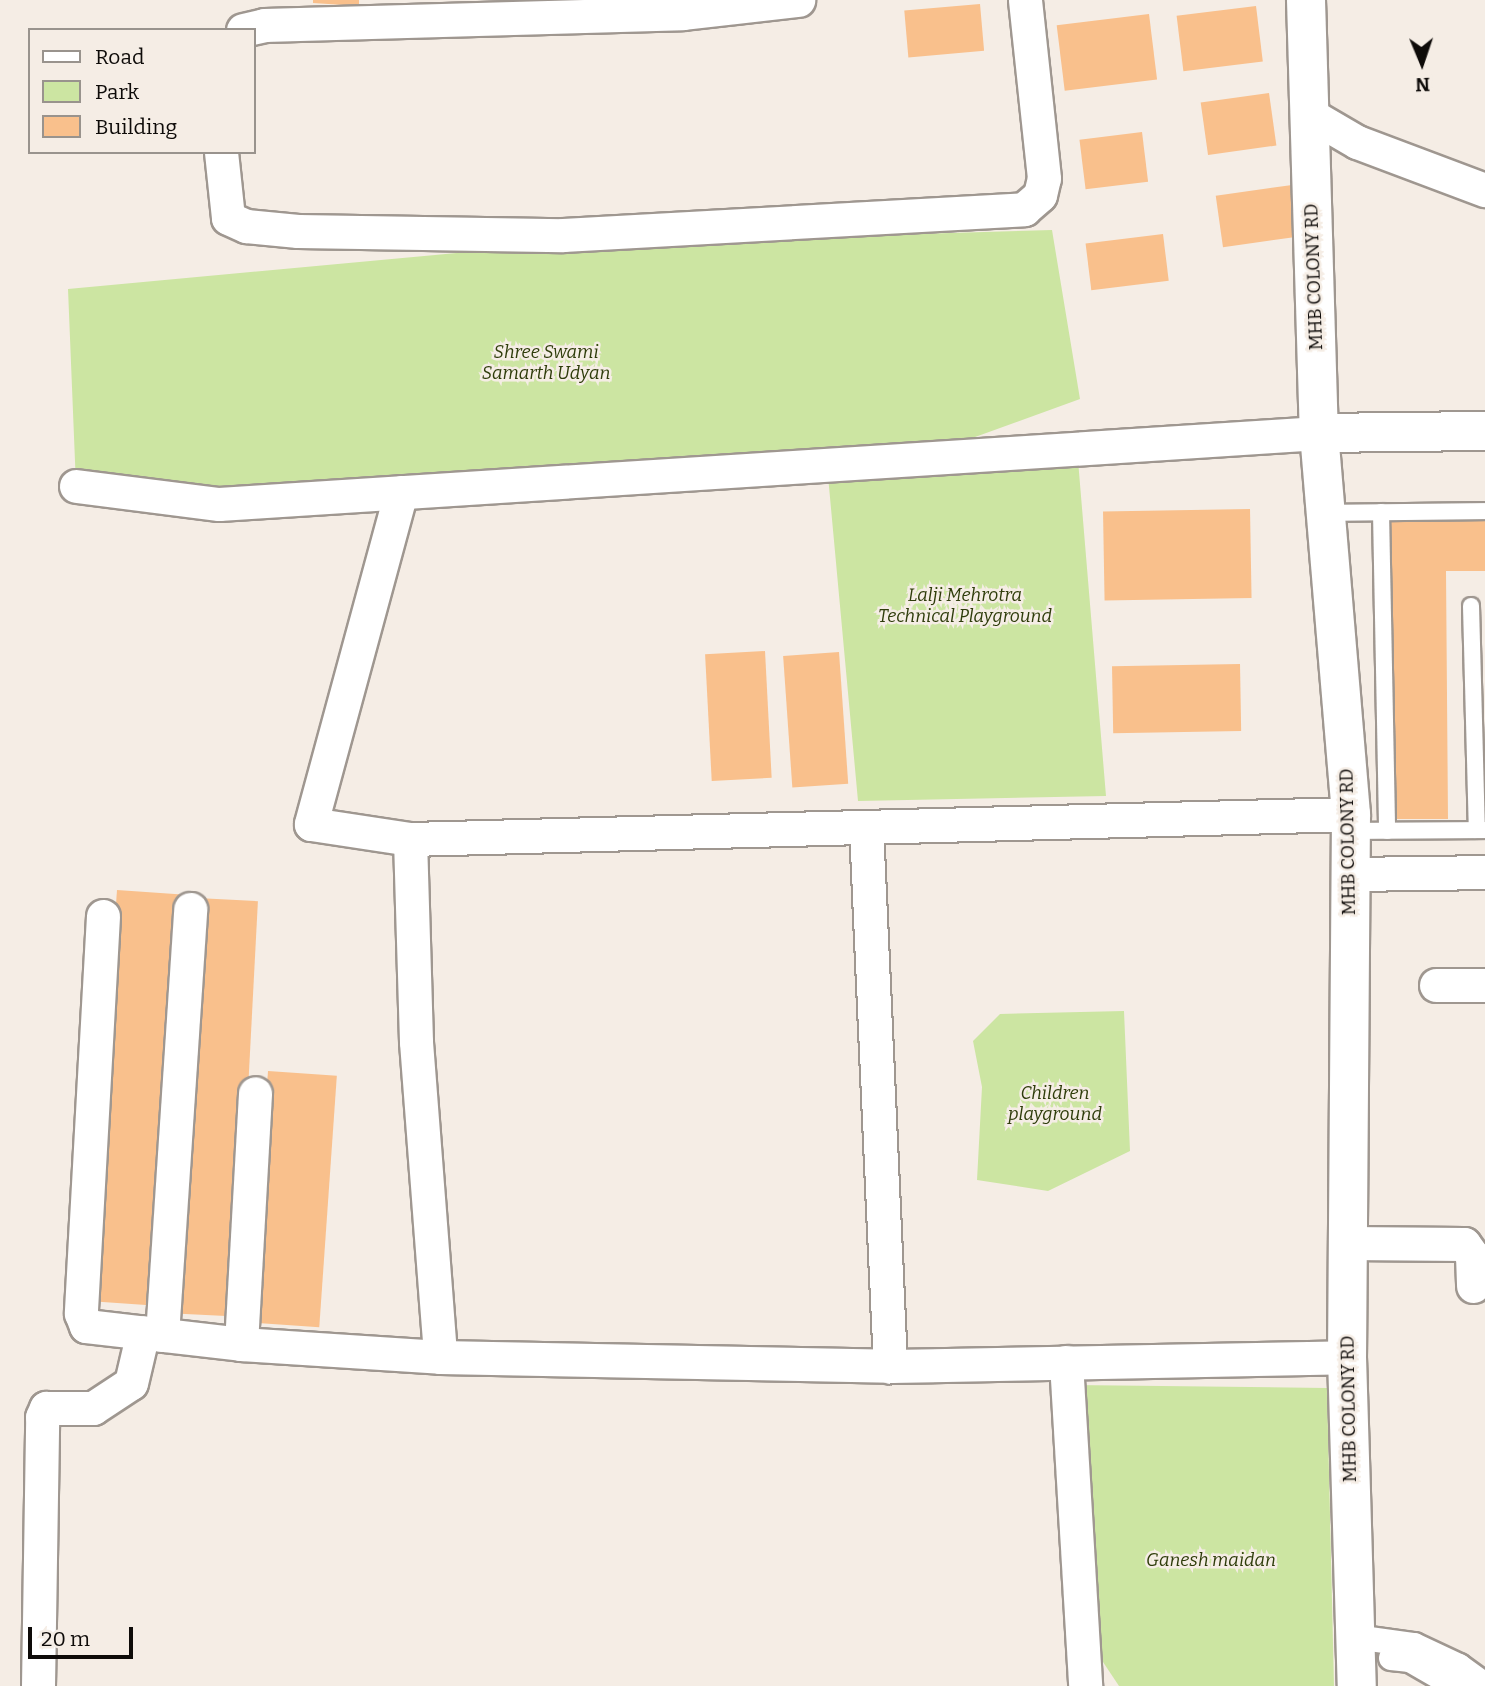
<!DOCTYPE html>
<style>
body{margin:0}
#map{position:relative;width:1485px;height:1686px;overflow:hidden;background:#f5ede5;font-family:Bitter,serif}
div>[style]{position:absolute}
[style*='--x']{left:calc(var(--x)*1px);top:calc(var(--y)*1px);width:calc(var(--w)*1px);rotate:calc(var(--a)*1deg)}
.green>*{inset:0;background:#cce5a2}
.building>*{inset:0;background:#f9c08c;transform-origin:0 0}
.roads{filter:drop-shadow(2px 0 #9f9790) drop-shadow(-2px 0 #9f9790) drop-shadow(0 2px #9f9790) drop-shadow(0 -2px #9f9790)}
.service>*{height:16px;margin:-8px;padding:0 8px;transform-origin:8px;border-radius:8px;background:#fff}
.pedestrian>*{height:24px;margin:-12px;padding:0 12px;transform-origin:12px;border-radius:12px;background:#fff}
.minor>*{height:33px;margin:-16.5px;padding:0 16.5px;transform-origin:16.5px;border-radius:16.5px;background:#fff}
.tertiary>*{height:38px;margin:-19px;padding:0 19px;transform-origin:19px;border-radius:19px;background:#fff}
span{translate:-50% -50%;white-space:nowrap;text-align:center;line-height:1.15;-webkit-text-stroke:5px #f5ede5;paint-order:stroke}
.street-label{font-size:18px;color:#0e0b09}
.park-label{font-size:18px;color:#2e3c0a;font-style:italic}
.legend{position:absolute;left:28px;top:28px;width:228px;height:126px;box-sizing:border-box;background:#f5ede5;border:2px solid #99938d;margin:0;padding:9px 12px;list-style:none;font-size:21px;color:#0e0b09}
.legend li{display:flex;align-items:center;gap:14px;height:35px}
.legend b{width:35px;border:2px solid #99938d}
.north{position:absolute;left:1387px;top:28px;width:70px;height:70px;-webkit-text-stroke:5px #f5ede5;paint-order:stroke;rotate:178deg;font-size:19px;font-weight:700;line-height:28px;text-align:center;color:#0e0b09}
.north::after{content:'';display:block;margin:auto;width:24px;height:32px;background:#0e0b09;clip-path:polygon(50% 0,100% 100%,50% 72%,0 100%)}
.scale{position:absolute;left:28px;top:1627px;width:105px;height:32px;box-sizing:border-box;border:4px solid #0e0b09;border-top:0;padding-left:9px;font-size:21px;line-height:24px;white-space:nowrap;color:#0e0b09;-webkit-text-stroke:5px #f5ede5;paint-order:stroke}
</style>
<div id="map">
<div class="green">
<i style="clip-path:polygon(1052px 230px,1080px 399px,917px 458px,1077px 448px,1106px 796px,858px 801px,827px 465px,286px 489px,76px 486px,68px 289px,543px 245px)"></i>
<i style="clip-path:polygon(1124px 1011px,1130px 1151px,1048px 1191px,977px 1180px,982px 1087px,973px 1041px,1000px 1014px)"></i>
<i style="clip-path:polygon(1073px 1385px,1327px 1388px,1334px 1686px,1119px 1686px,1087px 1638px)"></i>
</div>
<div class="building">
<i style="clip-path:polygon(313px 0,359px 0,359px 6px,313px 3px)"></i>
<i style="left:980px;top:4px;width:47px;height:76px;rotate:85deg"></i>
<i style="left:1256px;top:6px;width:56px;height:80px;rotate:83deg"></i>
<i style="left:1149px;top:14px;width:66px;height:93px;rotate:83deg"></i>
<i style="left:1269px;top:93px;width:53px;height:69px;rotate:82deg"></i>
<i style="left:1142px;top:132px;width:50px;height:63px;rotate:83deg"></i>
<i style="left:1292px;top:185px;width:52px;height:77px;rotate:82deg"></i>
<i style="left:1163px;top:234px;width:47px;height:78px;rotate:83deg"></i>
<i style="left:1250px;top:509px;width:89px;height:147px;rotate:89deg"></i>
<i style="clip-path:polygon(1485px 517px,1485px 571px,1446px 571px,1448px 819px,1392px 819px,1390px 518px)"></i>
<i style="left:765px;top:651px;width:127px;height:60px;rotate:87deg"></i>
<i style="left:839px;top:652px;width:132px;height:56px;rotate:86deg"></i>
<i style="left:1240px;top:664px;width:67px;height:128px;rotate:89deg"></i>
<i style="left:117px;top:890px;width:65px;height:412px;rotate:4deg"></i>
<i style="left:197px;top:898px;width:61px;height:416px;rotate:3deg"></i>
<i style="left:268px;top:1071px;width:69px;height:252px;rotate:4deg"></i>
</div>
<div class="roads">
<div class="service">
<i style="--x:1381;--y:512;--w:319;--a:88.9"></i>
<i style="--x:1326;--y:513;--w:159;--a:-0.7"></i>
<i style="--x:1471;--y:606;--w:224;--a:88.5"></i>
<i style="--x:1351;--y:831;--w:134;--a:-0.4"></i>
</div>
<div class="pedestrian">
<i style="--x:1355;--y:1637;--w:60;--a:7.7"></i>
<i style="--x:1414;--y:1645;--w:50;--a:25"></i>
<i style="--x:1459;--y:1666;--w:32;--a:36"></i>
<i style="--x:1391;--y:1658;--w:19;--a:6"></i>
<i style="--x:1410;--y:1660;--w:52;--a:30"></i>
</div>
<div class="minor">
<i style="--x:243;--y:30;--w:22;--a:-13"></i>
<i style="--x:264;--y:25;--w:418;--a:-1.6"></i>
<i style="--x:682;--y:13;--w:117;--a:-6.4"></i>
<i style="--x:1309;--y:114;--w:56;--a:30.3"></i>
<i style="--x:1357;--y:142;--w:137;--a:20.6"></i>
<i style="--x:221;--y:152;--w:66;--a:83.9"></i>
<i style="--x:228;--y:218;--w:20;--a:24"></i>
<i style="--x:246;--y:226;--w:52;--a:5.5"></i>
<i style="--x:298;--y:231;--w:265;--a:0.9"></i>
<i style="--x:563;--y:235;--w:462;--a:-3.2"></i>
<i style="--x:1024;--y:209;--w:21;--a:-41"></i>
<i style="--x:1040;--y:195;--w:17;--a:-77"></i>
<i style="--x:1044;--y:178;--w:179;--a:-96.1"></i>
<i style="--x:76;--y:486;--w:144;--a:7.2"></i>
<i style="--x:219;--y:504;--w:1102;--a:-3.69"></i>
<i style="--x:401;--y:492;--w:344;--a:105.2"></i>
<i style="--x:311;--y:824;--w:100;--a:8.6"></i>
<i style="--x:410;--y:839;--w:941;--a:-1.52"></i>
<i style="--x:866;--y:827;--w:540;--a:87.45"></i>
<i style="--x:410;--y:839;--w:203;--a:88.3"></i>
<i style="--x:416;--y:1042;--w:316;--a:85.6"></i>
<i style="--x:1350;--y:874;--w:135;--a:-0.8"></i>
<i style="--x:103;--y:916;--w:398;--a:93.2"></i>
<i style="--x:81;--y:1313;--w:14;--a:69"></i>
<i style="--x:86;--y:1326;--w:156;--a:6.6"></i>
<i style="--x:241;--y:1344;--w:199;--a:3.7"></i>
<i style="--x:440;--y:1357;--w:450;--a:1.1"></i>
<i style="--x:890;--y:1366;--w:457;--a:-1.1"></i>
<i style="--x:1436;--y:985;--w:49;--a:0"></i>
<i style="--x:1348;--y:1243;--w:116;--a:0.5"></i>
<i style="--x:1464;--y:1244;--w:14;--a:54"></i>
<i style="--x:1472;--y:1255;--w:31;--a:88"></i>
<i style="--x:162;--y:1335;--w:427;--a:-86.2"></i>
<i style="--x:241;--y:1344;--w:251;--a:-86.8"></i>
<i style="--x:1066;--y:1362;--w:325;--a:86.6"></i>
<i style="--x:38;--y:1686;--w:269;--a:-89.1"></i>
<i style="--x:42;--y:1417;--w:10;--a:-66"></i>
<i style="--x:46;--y:1408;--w:47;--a:0"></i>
<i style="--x:93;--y:1408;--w:45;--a:-33.3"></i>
<i style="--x:131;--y:1383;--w:52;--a:-76.8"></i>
</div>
<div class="tertiary">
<i style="--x:1306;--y:0;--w:433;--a:88.3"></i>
<i style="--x:1319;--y:433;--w:382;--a:85.2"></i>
<i style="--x:1351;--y:814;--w:543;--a:90.42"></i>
<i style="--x:1347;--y:1357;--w:329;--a:88.3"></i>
<i style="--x:1319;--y:433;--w:166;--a:-0.7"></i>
</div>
</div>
<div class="street-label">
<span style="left:1314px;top:277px;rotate:-92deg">MHB COLONY RD</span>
<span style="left:1348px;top:842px;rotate:-91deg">MHB COLONY RD</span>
<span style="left:1349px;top:1409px;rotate:-91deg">MHB COLONY RD</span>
</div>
<div class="park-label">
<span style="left:546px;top:363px">Shree Swami<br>Samarth Udyan</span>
<span style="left:965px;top:606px">Lalji Mehrotra<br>Technical Playground</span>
<span style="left:1055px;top:1104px">Children<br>playground</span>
<span style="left:1211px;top:1560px">Ganesh maidan</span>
</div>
<ul class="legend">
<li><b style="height:9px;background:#fff"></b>Road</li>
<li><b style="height:19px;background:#cce5a2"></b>Park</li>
<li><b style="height:19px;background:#f9c08c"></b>Building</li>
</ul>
<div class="north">N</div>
<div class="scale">20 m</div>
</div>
